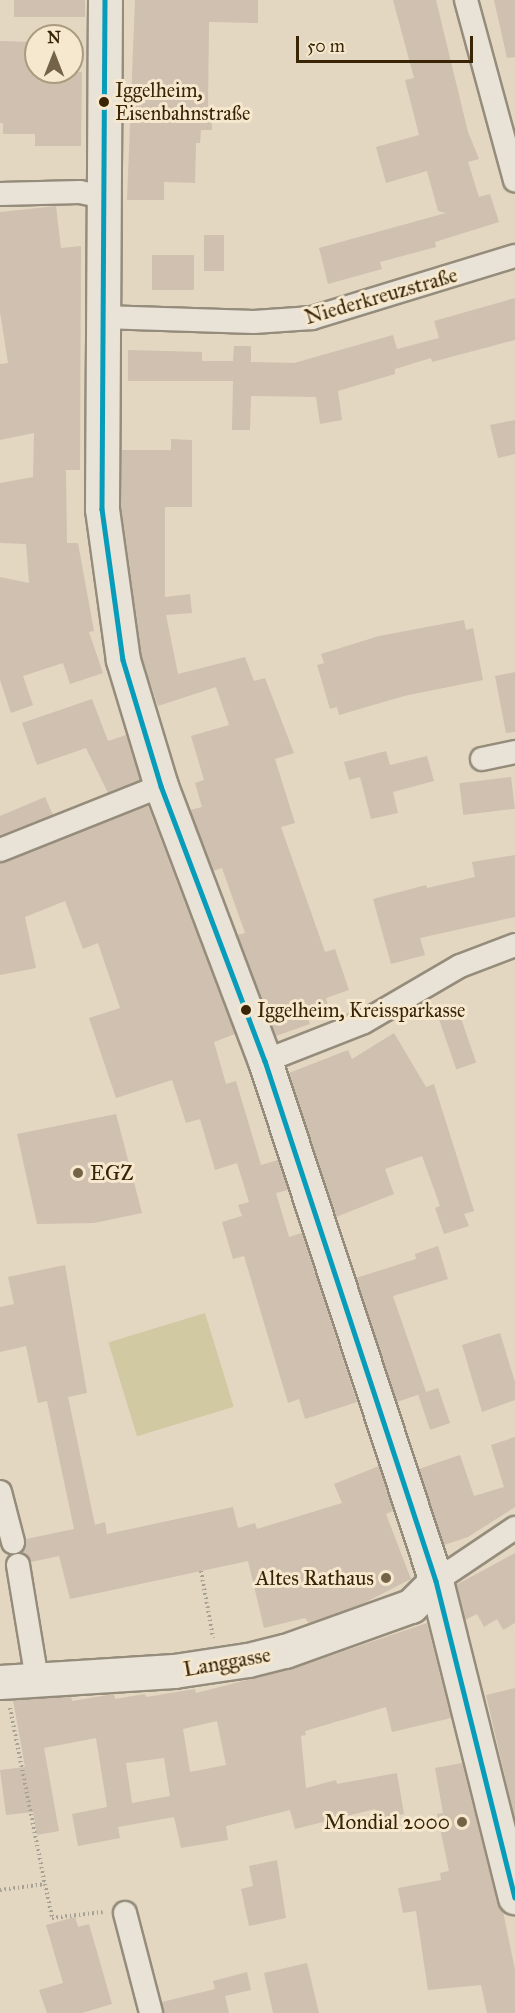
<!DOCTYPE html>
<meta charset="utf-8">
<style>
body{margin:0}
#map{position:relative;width:515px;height:2013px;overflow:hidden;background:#e3d7c1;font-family:"IM FELL Great Primer",serif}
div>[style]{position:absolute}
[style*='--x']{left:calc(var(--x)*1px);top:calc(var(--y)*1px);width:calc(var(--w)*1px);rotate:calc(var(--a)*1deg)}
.green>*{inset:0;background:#d0c9a2;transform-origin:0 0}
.building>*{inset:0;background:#cfc0af;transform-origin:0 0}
.path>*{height:4px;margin-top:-2px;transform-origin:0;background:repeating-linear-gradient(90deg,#a7a094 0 1.5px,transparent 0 4.5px)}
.roads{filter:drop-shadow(2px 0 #958c7b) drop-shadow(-2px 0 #958c7b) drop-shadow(0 2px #958c7b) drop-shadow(0 -2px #958c7b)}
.street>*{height:22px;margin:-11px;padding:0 11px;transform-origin:11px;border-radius:11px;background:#e8e2d7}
.secondary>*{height:33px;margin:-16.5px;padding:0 16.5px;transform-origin:16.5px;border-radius:16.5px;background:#e8e2d7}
.bus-1>*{height:4.5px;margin:-2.25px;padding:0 2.25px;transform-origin:2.25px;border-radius:2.25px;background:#069cba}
.dots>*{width:16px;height:16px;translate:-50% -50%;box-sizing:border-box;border:3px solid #f6e8ce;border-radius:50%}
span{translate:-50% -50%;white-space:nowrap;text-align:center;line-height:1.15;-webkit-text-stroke:6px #f6e8ce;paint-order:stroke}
.bus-label{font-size:20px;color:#392505}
.left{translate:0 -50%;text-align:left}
.street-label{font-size:21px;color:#392505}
.poi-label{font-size:21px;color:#392505}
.right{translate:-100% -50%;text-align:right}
.north{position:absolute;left:24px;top:24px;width:60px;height:60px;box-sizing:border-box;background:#f6e8ce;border:2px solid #aa9a7e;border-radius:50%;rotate:0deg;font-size:16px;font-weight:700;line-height:24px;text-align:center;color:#392505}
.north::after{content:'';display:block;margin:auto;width:21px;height:27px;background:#746347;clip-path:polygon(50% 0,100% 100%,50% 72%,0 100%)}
.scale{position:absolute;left:296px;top:36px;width:177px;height:27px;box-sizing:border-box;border:3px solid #392505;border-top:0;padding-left:8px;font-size:18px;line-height:21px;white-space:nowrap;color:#392505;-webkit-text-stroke:4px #f6e8ce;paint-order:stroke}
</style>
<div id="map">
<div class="green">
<i style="left:205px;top:1313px;width:98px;height:101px;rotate:73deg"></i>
</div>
<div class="building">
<i style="left:14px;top:0;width:71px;height:17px"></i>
<i style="clip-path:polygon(135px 0,258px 0,258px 23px,209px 22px,208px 109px,212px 109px,212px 130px,201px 130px,200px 143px,196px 143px,195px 183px,164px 182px,164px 200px,127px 200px)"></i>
<i style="clip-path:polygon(393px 0,436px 0,468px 132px,479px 159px,468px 162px,479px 197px,490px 194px,499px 222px,435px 242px,436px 247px,380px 262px,382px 269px,328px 284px,319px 248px,446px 213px,438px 211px,427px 171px,386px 183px,376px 147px,419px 135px,405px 80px,414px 78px)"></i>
<i style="clip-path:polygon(494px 0,515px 0,515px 57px,507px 58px)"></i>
<i style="clip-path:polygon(0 41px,36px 42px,36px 72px,82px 72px,81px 146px,35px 146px,35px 134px,3px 134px,3px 123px,0 123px)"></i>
<i style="clip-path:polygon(56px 206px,61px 248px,81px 246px,80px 470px,66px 470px,67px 543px,78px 543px,94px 631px,89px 632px,103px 673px,70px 684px,63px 663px,23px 676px,33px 705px,11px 713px,0 680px,0 577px,29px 583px,26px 544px,0 543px,0 483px,33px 477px,34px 433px,0 440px,0 364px,8px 363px,0 312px,0 212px)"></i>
<i style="left:204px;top:235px;width:20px;height:36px"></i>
<i style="left:152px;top:255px;width:42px;height:35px"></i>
<i style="clip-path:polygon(515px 298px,515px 340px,432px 362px,431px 358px,395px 369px,395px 374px,338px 391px,342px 420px,320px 424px,316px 397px,251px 396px,250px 430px,232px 430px,233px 381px,128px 381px,128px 350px,202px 352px,202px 361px,233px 361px,234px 346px,251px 346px,251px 362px,294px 363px,393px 335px,397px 349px,439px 338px,434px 321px)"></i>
<i style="clip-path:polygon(515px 420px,515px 454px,498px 458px,490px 425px)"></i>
<i style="clip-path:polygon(171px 439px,192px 440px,192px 507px,165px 507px,165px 597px,190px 594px,192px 613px,166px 615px,178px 674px,245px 657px,254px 681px,265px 678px,294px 753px,275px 759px,295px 823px,281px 827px,325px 952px,335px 949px,349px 990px,326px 998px,328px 1006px,306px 1013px,310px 1024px,276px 1036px,237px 935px,245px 933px,222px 868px,213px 871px,190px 810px,202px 807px,195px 783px,204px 780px,191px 736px,229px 725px,216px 687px,158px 706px,141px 656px,121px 508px,122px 450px,171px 450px)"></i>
<i style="clip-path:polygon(464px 620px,466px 630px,473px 628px,483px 680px,404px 696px,339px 715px,337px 707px,330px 709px,317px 665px,324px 663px,321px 654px,379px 636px)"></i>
<i style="clip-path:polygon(515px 672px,515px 732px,506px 733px,495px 676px)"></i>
<i style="clip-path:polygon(92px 699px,108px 741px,126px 735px,140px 780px,108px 793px,86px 748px,37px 765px,22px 723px)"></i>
<i style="clip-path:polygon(386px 751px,390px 765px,427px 756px,434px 781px,393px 792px,398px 813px,371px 819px,360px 777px,349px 780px,344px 762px)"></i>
<i style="left:511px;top:777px;width:32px;height:52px;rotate:83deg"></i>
<i style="clip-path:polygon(45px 797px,53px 815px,0 835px,0 816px)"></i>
<i style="clip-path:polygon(148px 806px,235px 1034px,214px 1042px,226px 1084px,236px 1081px,261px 1165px,278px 1160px,288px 1190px,276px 1193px,289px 1237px,302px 1233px,357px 1402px,305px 1419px,299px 1399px,288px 1403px,244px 1256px,233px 1259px,222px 1222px,242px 1216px,238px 1205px,249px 1202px,237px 1163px,215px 1170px,200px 1119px,186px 1123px,172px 1080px,116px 1098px,89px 1018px,120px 1008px,98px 943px,83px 949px,65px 901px,25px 917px,36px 968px,0 975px,0 863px)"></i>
<i style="clip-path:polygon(515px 855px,515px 917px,420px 938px,425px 955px,391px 964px,373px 899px,426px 885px,427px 888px,475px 877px,472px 862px)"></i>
<i style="left:456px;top:1004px;width:62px;height:21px;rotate:71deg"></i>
<i style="clip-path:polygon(394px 1033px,426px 1087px,434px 1084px,474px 1211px,464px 1214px,469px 1226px,444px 1234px,435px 1208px,440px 1206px,422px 1156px,385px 1169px,394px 1194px,336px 1217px,289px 1073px,348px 1050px,352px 1059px)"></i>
<i style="clip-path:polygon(116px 1114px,142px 1213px,94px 1223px,37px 1224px,17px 1134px)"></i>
<i style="clip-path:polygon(438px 1246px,448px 1279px,393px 1296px,426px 1392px,397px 1402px,356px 1278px,416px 1259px,415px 1254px)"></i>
<i style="clip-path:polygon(65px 1265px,87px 1393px,68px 1397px,95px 1525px,105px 1522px,107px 1534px,233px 1507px,238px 1528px,255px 1523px,257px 1529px,342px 1503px,334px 1484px,379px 1466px,393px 1511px,386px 1514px,411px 1579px,362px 1604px,309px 1623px,305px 1618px,264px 1628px,248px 1561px,70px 1599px,59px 1556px,31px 1562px,22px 1552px,26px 1539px,74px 1529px,47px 1401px,38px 1403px,26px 1346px,0 1352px,0 1307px,14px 1304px,8px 1277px)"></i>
<i style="clip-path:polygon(500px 1333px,515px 1382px,515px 1400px,482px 1412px,462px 1345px)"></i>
<i style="left:438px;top:1388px;width:37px;height:21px;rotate:71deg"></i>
<i style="clip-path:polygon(515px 1437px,515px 1507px,468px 1537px,444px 1545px,419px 1469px,460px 1455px,474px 1496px,504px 1487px,491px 1445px)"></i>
<i style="clip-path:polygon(515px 1553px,515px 1623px,503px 1630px,497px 1619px,484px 1627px,477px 1614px,465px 1620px,456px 1585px)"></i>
<i style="clip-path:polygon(evenodd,427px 1623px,451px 1718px,392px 1732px,386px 1707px,305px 1731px,306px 1735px,301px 1736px,306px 1788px,336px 1780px,337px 1784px,397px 1773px,404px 1814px,376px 1819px,375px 1809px,295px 1829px,290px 1810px,226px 1826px,228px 1840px,181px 1848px,174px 1817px,118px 1827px,120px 1838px,78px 1846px,72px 1814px,107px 1807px,96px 1738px,44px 1748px,59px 1831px,37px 1835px,33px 1812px,6px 1815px,0 1770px,25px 1767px,13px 1700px,71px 1696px,72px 1701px,114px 1694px,115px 1699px,145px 1694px,146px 1697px,195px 1689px,196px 1693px,291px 1669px,427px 1623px,217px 1721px,226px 1765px,190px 1772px,183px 1729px,217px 1721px,427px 1623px,164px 1758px,170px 1796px,132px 1803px,126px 1763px,164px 1758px)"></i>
<i style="clip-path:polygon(515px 1688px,515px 1820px,486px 1695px)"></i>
<i style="clip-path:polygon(462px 1763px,497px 1902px,503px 1911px,515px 1970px,515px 2013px,487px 2013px,481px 1985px,428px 1990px,416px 1911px,403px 1913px,398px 1888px,441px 1880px,440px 1873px,449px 1871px,437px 1814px,443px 1813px,435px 1768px)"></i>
<i style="clip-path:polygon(277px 1860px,286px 1918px,249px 1926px,241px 1889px,253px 1886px,249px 1866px)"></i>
<i style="clip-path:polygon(75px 1917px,78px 1927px,89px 1924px,112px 2004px,82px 2013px,47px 2013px,39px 1990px,63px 1983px,46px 1925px)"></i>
<i style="clip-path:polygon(307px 1963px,319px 2013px,273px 2013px,264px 1973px)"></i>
<i style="clip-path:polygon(247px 1972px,251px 1990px,225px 1996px,229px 2013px,164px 2013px,162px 2002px,215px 1989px,213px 1981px)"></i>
</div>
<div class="path">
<i style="--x:201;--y:1571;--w:68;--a:79.8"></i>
<i style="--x:10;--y:1708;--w:179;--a:78.8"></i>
<i style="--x:0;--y:1890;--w:45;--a:-7.6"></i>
<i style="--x:45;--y:1884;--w:35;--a:78"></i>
<i style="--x:52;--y:1918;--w:51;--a:-6.7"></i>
</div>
<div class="roads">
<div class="street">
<i style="--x:466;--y:0;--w:187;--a:74.8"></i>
<i style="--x:0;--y:194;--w:80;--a:-1.4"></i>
<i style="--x:80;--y:192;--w:25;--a:12"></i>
<i style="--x:102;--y:317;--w:152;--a:1.9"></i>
<i style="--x:254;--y:322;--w:58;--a:-3.9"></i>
<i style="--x:312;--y:318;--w:212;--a:-17"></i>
<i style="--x:482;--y:759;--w:34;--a:-12"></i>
<i style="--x:0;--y:850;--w:173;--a:-21.7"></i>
<i style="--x:265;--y:1061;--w:106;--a:-21.5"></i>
<i style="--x:364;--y:1022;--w:111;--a:-30.3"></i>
<i style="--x:460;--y:966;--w:59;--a:-20.9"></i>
<i style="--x:0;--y:1492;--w:52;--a:75.4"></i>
<i style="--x:18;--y:1565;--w:117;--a:80.6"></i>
<i style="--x:436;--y:1581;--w:95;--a:-33.9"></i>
<i style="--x:125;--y:1913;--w:103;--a:75.4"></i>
</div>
<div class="secondary">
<i style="--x:105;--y:0;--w:509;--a:90.34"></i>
<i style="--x:102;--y:509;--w:152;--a:82.1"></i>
<i style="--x:123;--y:660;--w:132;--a:73.2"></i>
<i style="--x:161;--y:786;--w:294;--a:69.3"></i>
<i style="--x:265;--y:1061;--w:547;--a:71.8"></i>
<i style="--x:436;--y:1581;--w:326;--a:76"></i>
<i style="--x:0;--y:1682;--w:174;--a:-3.6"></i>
<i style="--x:174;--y:1671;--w:75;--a:-8.5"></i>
<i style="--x:248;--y:1660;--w:38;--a:-14"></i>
<i style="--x:285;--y:1651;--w:134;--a:-19.7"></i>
<i style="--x:411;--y:1606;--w:35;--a:-45"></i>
</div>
</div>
<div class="bus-1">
<i style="--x:105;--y:0;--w:509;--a:90.34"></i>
<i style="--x:102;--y:509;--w:152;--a:82.1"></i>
<i style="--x:123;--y:660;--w:132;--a:73.2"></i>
<i style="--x:161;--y:786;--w:294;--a:69.3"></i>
<i style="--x:265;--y:1061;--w:547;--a:71.8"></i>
<i style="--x:436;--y:1581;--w:326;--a:76"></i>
</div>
<div class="dots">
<i style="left:104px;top:102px;background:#392505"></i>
<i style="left:246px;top:1010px;background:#392505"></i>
<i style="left:78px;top:1173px;background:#746347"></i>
<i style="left:386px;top:1578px;background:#746347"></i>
<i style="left:462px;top:1822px;background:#746347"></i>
</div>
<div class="bus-label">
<span class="left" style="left:115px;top:102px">Iggelheim,<br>Eisenbahnstraße</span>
<span class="left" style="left:257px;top:1010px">Iggelheim, Kreissparkasse</span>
</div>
<div class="street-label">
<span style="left:381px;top:296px;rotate:-16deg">Niederkreuzstraße</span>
<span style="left:227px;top:1662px;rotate:-10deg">Langgasse</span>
</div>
<div class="poi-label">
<span class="left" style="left:90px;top:1173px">EGZ</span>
<span class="right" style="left:374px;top:1578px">Altes Rathaus</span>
<span class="right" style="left:450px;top:1822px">Mondial 2000</span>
</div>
<div class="north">N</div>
<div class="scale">50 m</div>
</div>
